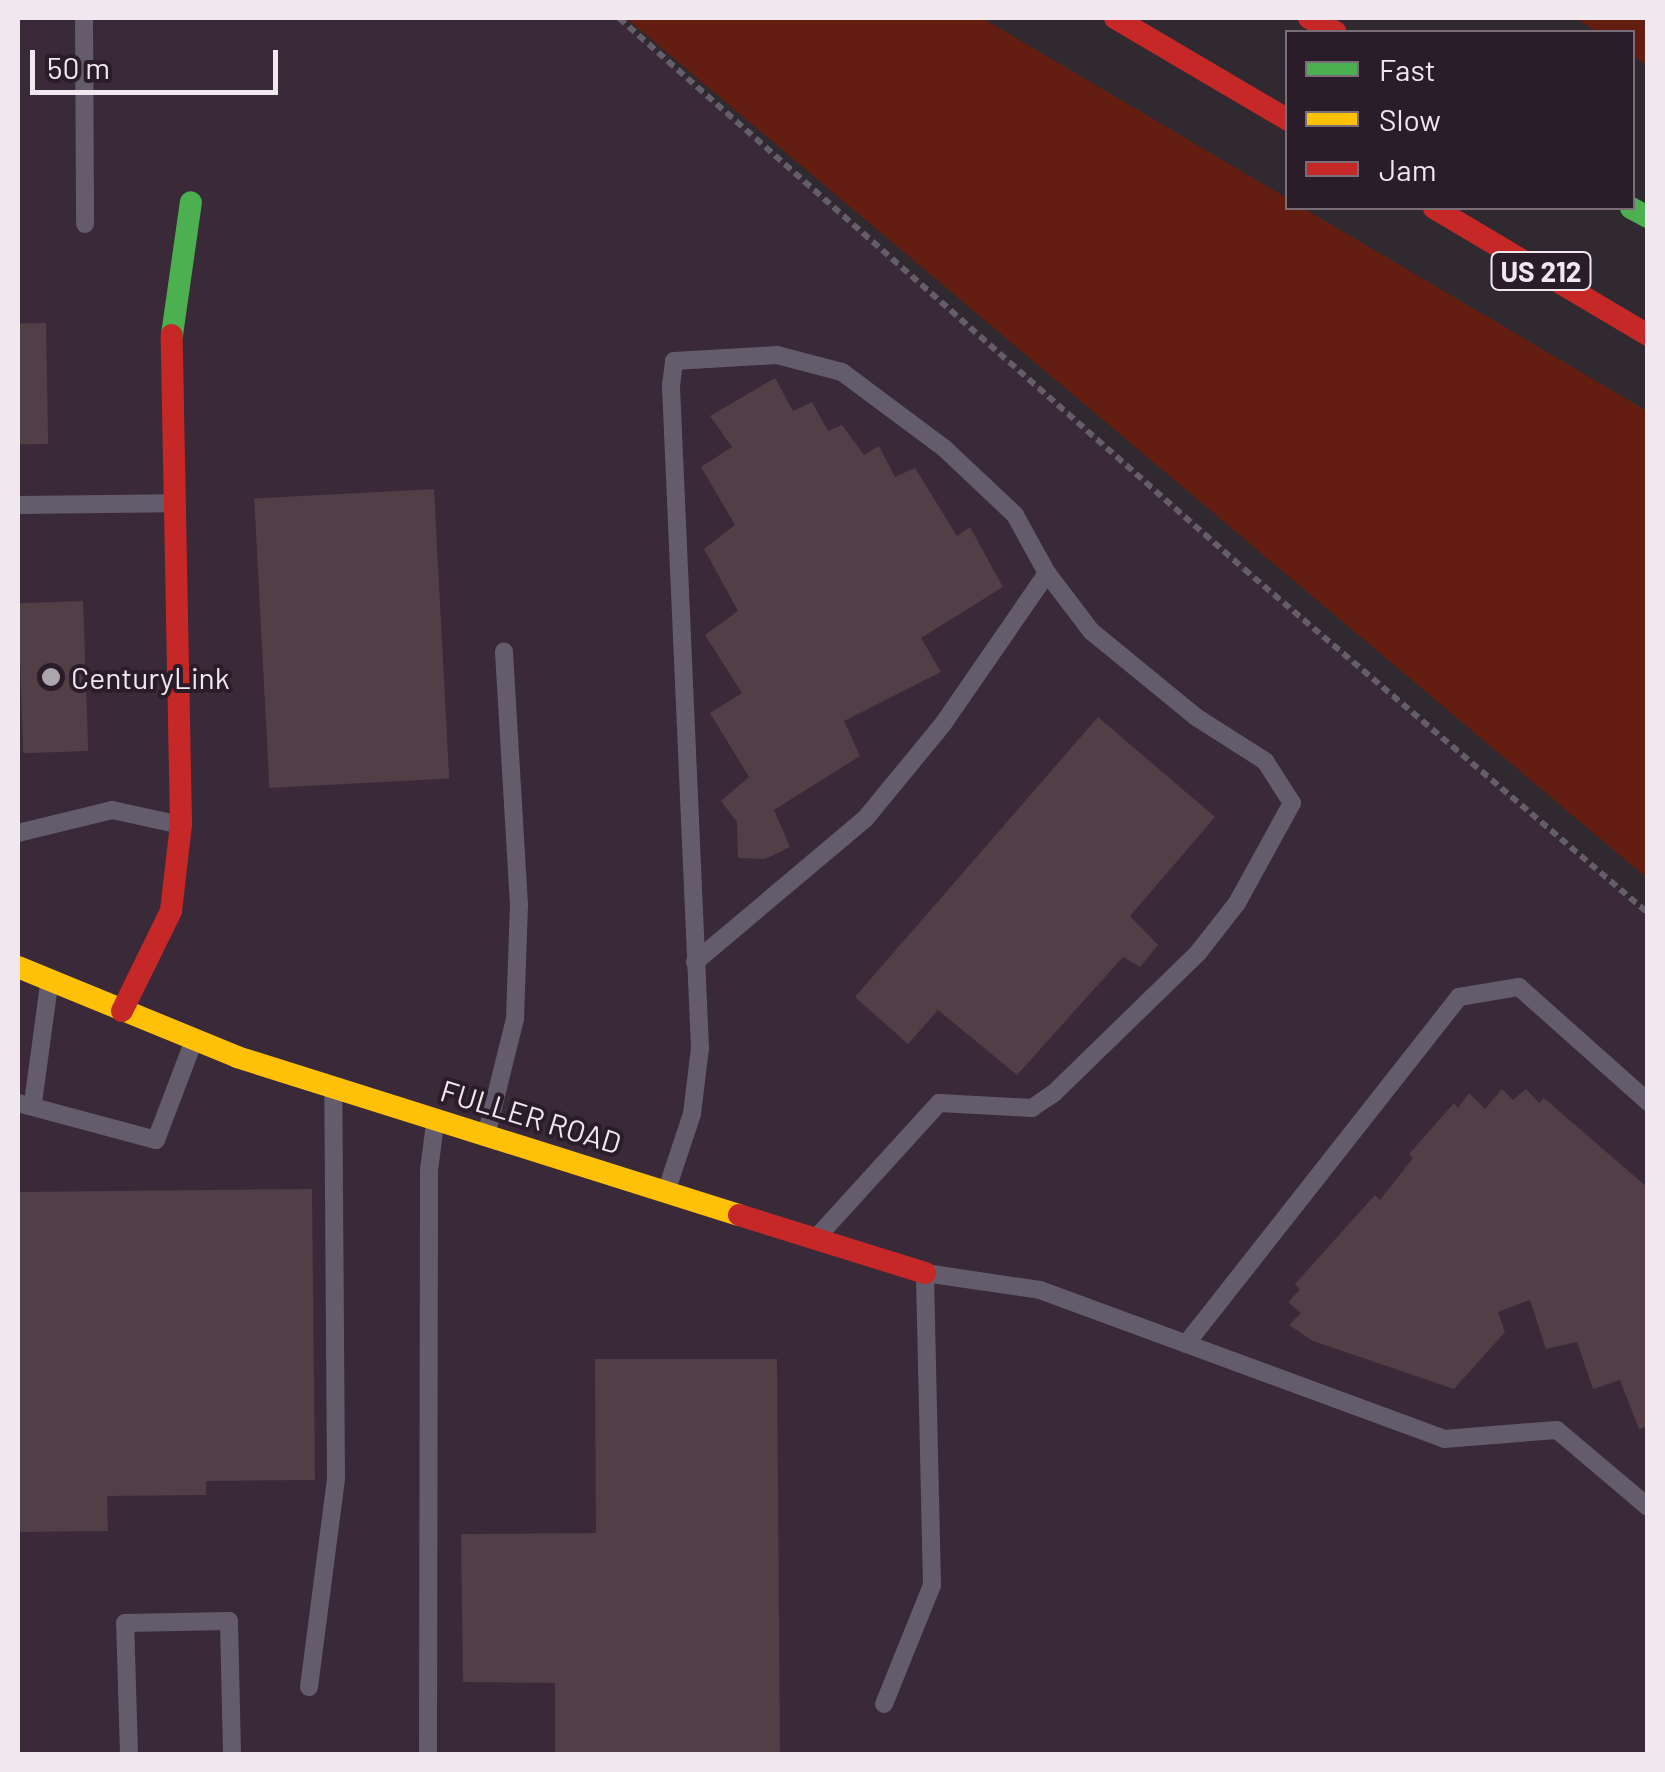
<!DOCTYPE html>
<style>
body{margin:0}
#map{position:relative;width:1665px;height:1772px;overflow:hidden;background:#302a30;font-family:Barlow,sans-serif}
div>[style]{position:absolute}
[style*='--x']{left:calc(var(--x)*1px);top:calc(var(--y)*1px);width:calc(var(--w)*1px);rotate:calc(var(--a)*1deg)}
.built>*{inset:0;background:#3a2938}
.green>*{inset:0;background:#641d11}
.building>*{inset:0;background:#513e46;transform-origin:0 0}
.path>*{height:6px;margin-top:-3px;transform-origin:0;background:repeating-linear-gradient(90deg,#645e69 0 8px,transparent 0 13px)}
.lane>*{height:18px;margin:-9px;padding:0 9px;transform-origin:9px;border-radius:9px;background:#635c6c}
.fast>*{height:22px;margin:-11px;padding:0 11px;transform-origin:11px;border-radius:11px;background:#4caf50}
.slow>*{height:22px;margin:-11px;padding:0 11px;transform-origin:11px;border-radius:11px;background:#ffc107}
.jam>*{height:22px;margin:-11px;padding:0 11px;transform-origin:11px;border-radius:11px;background:#c62828}
.dots>*{width:28px;height:28px;translate:-50% -50%;box-sizing:border-box;border:5px solid #2a1c28;border-radius:50%}
span{translate:-50% -50%;white-space:nowrap;text-align:center;line-height:1.15;-webkit-text-stroke:8px #2a1c28;paint-order:stroke}
.shield-label span{padding:2px 8px;background:#2a1c28;border:2px solid;border-radius:8px;-webkit-text-stroke-width:0}
.shield-label{font-size:28px;color:#f1e7ef;font-weight:700}
.poi-label{font-size:30px;color:#f1e7ef}
.left{translate:0 -50%;text-align:left}
.street-label{font-size:30px;color:#f1e7ef}
.frame{position:absolute;inset:0;border:20px solid #f1e7ef;pointer-events:none}
.legend{position:absolute;left:1285px;top:30px;width:350px;height:180px;box-sizing:border-box;background:#2a1c28;border:2px solid #7a6d78;margin:0;padding:12px 18px;list-style:none;font-size:30px;color:#f1e7ef}
.legend li{display:flex;align-items:center;gap:20px;height:50px}
.legend b{width:50px;border:2px solid #7a6d78}
.scale{position:absolute;left:30px;top:50px;width:248px;height:45px;box-sizing:border-box;border:5px solid #f1e7ef;border-top:0;padding-left:12px;font-size:30px;line-height:35px;white-space:nowrap;color:#f1e7ef;-webkit-text-stroke:8px #2a1c28;paint-order:stroke}
</style>
<div id="map">
<div class="built">
<i style="clip-path:polygon(18px 18px,618px 18px,1647px 915px,1647px 1754px,18px 1754px)"></i>
</div>
<div class="green">
<i style="clip-path:polygon(626px 18px,982px 18px,1287px 198px,1288px 208px,1303px 208px,1647px 411px,1647px 878px)"></i>
<i style="clip-path:polygon(1575px 18px,1647px 18px,1647px 65px,1633px 55px,1632px 32px,1598px 32px)"></i>
</div>
<div class="building">
<i style="left:46px;top:323px;width:121px;height:28px;rotate:89deg"></i>
<i style="clip-path:polygon(775px 378px,793px 411px,812px 402px,828px 431px,842px 425px,864px 455px,879px 446px,895px 477px,915px 468px,957px 536px,970px 527px,1003px 587px,921px 638px,941px 672px,844px 721px,860px 756px,774px 810px,790px 847px,765px 859px,738px 858px,737px 822px,721px 801px,749px 777px,710px 713px,742px 693px,705px 635px,738px 611px,704px 549px,735px 525px,701px 467px,732px 447px,710px 416px)"></i>
<i style="left:434px;top:489px;width:290px;height:180px;rotate:87deg"></i>
<i style="left:83px;top:601px;width:150px;height:65px;rotate:88deg"></i>
<i style="clip-path:polygon(1098px 717px,1215px 817px,1130px 916px,1158px 945px,1140px 967px,1123px 957px,1017px 1075px,938px 1010px,908px 1044px,855px 997px)"></i>
<i style="clip-path:polygon(1502px 1089px,1513px 1100px,1526px 1089px,1539px 1103px,1544px 1098px,1648px 1188px,1648px 1426px,1639px 1429px,1620px 1380px,1593px 1389px,1577px 1342px,1546px 1349px,1530px 1300px,1498px 1312px,1505px 1332px,1454px 1389px,1313px 1341px,1289px 1325px,1301px 1313px,1288px 1302px,1300px 1290px,1295px 1284px,1375px 1195px,1380px 1200px,1413px 1158px,1409px 1154px,1454px 1103px,1458px 1108px,1469px 1093px,1485px 1109px)"></i>
<i style="clip-path:polygon(312px 1189px,315px 1480px,206px 1481px,206px 1495px,107px 1496px,108px 1531px,18px 1532px,18px 1192px)"></i>
<i style="clip-path:polygon(595px 1359px,777px 1359px,780px 1754px,555px 1754px,555px 1683px,463px 1682px,461px 1534px,596px 1533px)"></i>
</div>
<div class="path">
<i style="--x:619;--y:18;--w:833;--a:41.4"></i>
<i style="--x:1244;--y:569;--w:531;--a:40.41"></i>
</div>
<div class="lane">
<i style="--x:84;--y:18;--w:206;--a:89.7"></i>
<i style="--x:18;--y:505;--w:153;--a:-0.7"></i>
<i style="--x:18;--y:833;--w:97;--a:-13.7"></i>
<i style="--x:112;--y:810;--w:66;--a:12.2"></i>
<i style="--x:695;--y:962;--w:222;--a:-40.1"></i>
<i style="--x:865;--y:819;--w:123;--a:-50.6"></i>
<i style="--x:943;--y:724;--w:183;--a:-55.4"></i>
<i style="--x:18;--y:1103;--w:143;--a:15"></i>
<i style="--x:156;--y:1140;--w:107;--a:-69.2"></i>
<i style="--x:33;--y:1103;--w:119;--a:-82.3"></i>
<i style="--x:487;--y:1132;--w:116;--a:-76.1"></i>
<i style="--x:515;--y:1019;--w:114;--a:-88"></i>
<i style="--x:519;--y:905;--w:254;--a:-93.4"></i>
<i style="--x:667;--y:1189;--w:79;--a:-71.6"></i>
<i style="--x:692;--y:1114;--w:66;--a:-83.1"></i>
<i style="--x:700;--y:1048;--w:663;--a:-92.51"></i>
<i style="--x:671;--y:386;--w:25;--a:-83"></i>
<i style="--x:674;--y:361;--w:103;--a:-3.3"></i>
<i style="--x:777;--y:355;--w:67;--a:14.7"></i>
<i style="--x:842;--y:372;--w:127;--a:36.7"></i>
<i style="--x:944;--y:448;--w:98;--a:43.3"></i>
<i style="--x:1015;--y:515;--w:66;--a:61.1"></i>
<i style="--x:1047;--y:573;--w:73;--a:52.8"></i>
<i style="--x:1091;--y:631;--w:136;--a:39.3"></i>
<i style="--x:1196;--y:717;--w:82;--a:32.5"></i>
<i style="--x:1265;--y:761;--w:50;--a:57.3"></i>
<i style="--x:1292;--y:803;--w:114;--a:118.8"></i>
<i style="--x:1237;--y:903;--w:63;--a:128"></i>
<i style="--x:1198;--y:953;--w:201;--a:135.8"></i>
<i style="--x:1054;--y:1093;--w:27;--a:146"></i>
<i style="--x:1032;--y:1108;--w:93;--a:-176.9"></i>
<i style="--x:939;--y:1103;--w:180;--a:132.3"></i>
<i style="--x:1186;--y:1344;--w:442;--a:-51.8"></i>
<i style="--x:1459;--y:997;--w:61;--a:-9.5"></i>
<i style="--x:1519;--y:987;--w:173;--a:41.7"></i>
<i style="--x:309;--y:1687;--w:211;--a:-82.6"></i>
<i style="--x:336;--y:1478;--w:388;--a:-90.4"></i>
<i style="--x:884;--y:1704;--w:128;--a:-68"></i>
<i style="--x:932;--y:1585;--w:312;--a:-91.3"></i>
<i style="--x:925;--y:1273;--w:116;--a:8.4"></i>
<i style="--x:1040;--y:1290;--w:431;--a:20.2"></i>
<i style="--x:1444;--y:1439;--w:113;--a:-4.6"></i>
<i style="--x:1557;--y:1430;--w:119;--a:40.2"></i>
<i style="--x:129;--y:1754;--w:131;--a:-91.7"></i>
<i style="--x:125;--y:1623;--w:104;--a:-1.1"></i>
<i style="--x:229;--y:1621;--w:133;--a:88.7"></i>
<i style="--x:428;--y:1754;--w:584;--a:-89.9"></i>
<i style="--x:429;--y:1170;--w:46;--a:-82.6"></i>
</div>
<div class="fast">
<i style="--x:1631;--y:208;--w:19;--a:28"></i>
<i style="--x:172;--y:335;--w:134;--a:-81.9"></i>
</div>
<div class="slow">
<i style="--x:18;--y:967;--w:237;--a:22.3"></i>
<i style="--x:237;--y:1057;--w:526;--a:17.47"></i>
</div>
<div class="jam">
<i style="--x:1115;--y:18;--w:201;--a:30.5"></i>
<i style="--x:1309;--y:18;--w:30;--a:28"></i>
<i style="--x:1434;--y:208;--w:249;--a:30.7"></i>
<i style="--x:122;--y:1011;--w:111;--a:-63.9"></i>
<i style="--x:171;--y:911;--w:88;--a:-83.4"></i>
<i style="--x:181;--y:824;--w:489;--a:-91.1"></i>
<i style="--x:739;--y:1215;--w:195;--a:17.3"></i>
</div>
<div class="dots">
<i style="left:51px;top:677px;background:#ada5ac"></i>
</div>
<div class="shield-label">
<span style="left:1541px;top:271px">US 212</span>
</div>
<div class="poi-label">
<span class="left" style="left:71px;top:677px">CenturyLink</span>
</div>
<div class="street-label">
<span style="left:531px;top:1116px;rotate:17deg">FULLER ROAD</span>
</div>
<div class="frame"></div>
<ul class="legend">
<li><b style="height:12px;background:#4caf50"></b>Fast</li>
<li><b style="height:12px;background:#ffc107"></b>Slow</li>
<li><b style="height:12px;background:#c62828"></b>Jam</li>
</ul>
<div class="scale">50 m</div>
</div>
